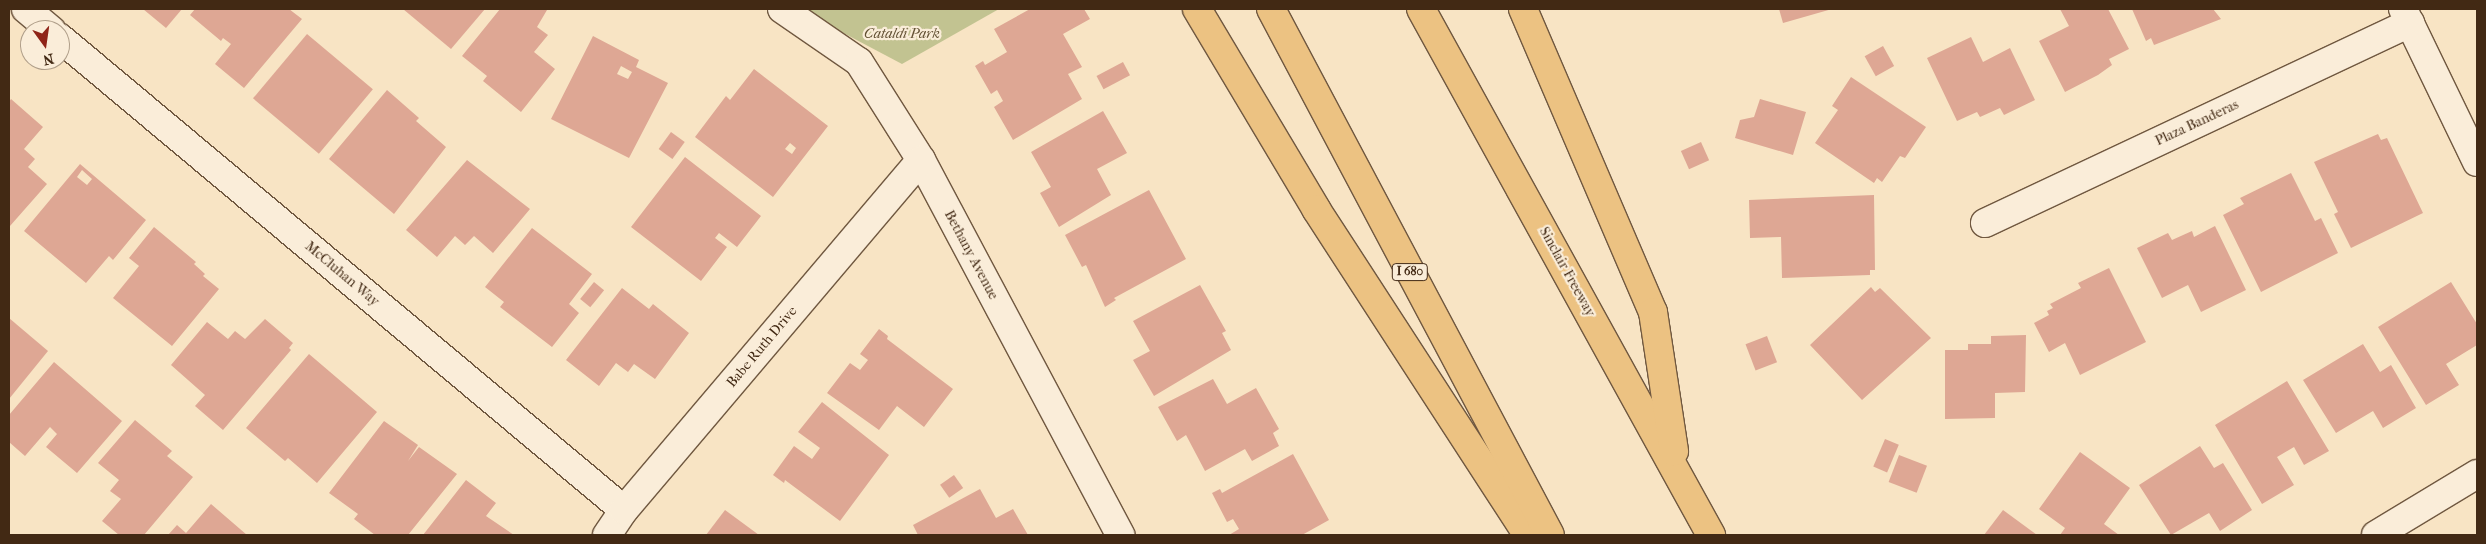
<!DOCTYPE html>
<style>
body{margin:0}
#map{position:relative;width:2486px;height:544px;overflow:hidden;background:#f8e4c4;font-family:"IM FELL French Canon",serif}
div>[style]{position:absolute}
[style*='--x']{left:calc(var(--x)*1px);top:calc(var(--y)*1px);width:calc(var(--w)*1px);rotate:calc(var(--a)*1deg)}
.green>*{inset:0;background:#c2c391}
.building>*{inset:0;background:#dea794;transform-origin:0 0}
.roads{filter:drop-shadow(1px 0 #705840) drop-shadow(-1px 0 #705840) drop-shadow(0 1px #705840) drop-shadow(0 -1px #705840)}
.street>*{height:28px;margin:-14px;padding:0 14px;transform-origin:14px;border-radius:14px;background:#faedd9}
.secondary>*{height:28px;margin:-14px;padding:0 14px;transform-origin:14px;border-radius:14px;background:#faedd9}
.highway>*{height:28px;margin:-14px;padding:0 14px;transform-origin:14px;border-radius:14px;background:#ecc282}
span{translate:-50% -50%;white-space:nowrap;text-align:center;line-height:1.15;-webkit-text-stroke:4.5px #faedd9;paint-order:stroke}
.shield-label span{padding:1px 4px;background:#faedd9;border:1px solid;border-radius:4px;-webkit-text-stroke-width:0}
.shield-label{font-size:12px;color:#422914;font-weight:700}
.park-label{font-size:14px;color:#625033;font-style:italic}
.street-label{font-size:14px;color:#422914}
.frame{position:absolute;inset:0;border:10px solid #422914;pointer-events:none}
.north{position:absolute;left:20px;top:20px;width:50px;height:50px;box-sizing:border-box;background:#faedd9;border:1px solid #b09f8a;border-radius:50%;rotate:166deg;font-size:14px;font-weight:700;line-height:20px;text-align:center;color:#422914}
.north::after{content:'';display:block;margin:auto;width:18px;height:22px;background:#8f2418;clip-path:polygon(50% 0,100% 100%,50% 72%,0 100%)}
</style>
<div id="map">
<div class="green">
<i style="clip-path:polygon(798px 9px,999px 9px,902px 64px)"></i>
</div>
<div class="building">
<i style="clip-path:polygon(143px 9px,182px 9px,166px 28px)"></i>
<i style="clip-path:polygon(195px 9px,289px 9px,302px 19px,244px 88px,215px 64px,231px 44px,223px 38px,221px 41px,190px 15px)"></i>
<i style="clip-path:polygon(403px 9px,485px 9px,451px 49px)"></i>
<i style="clip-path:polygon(500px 9px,547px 10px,537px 27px,548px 35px,534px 52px,555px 69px,521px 112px,483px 81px,487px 76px,462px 56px)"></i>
<i style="clip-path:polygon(1030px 9px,1084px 9px,1090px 19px,1063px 34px,1082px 67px,1068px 74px,1082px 99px,1013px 140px,994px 107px,1003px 101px,997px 90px,991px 94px,975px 66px,983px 61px,985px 65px,1007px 52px,994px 29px)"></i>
<i style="clip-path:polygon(1779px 9px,1832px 9px,1783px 23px)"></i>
<i style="clip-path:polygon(2060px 9px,2108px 9px,2129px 49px,2109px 59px,2112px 65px,2098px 75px,2065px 92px,2039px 41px,2069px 26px)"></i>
<i style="clip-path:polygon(2132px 9px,2213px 9px,2221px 19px,2154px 45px,2151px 38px,2146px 41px)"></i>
<i style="left:307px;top:34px;width:86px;height:84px;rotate:40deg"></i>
<i style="clip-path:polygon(evenodd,593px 36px,639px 60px,636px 67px,668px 83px,629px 158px,551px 119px,593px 36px,621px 66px,632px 72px,628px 79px,617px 74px,621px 66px)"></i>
<i style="clip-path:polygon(1971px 37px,1983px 62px,2010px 48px,2035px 100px,2004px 115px,2000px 108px,1980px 117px,1977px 112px,1957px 121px,1927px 58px)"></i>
<i style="left:1883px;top:46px;width:23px;height:21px;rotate:61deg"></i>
<i style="left:1123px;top:62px;width:15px;height:30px;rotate:62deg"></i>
<i style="clip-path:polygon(evenodd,754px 69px,828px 126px,773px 197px,695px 137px,726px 96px,730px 100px,754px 69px,790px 143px,796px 148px,792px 154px,785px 149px,790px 143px)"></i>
<i style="clip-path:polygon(1851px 77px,1926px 127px,1905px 158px,1900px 156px,1882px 182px,1877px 178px,1874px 183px,1815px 143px,1838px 110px,1832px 106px)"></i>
<i style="clip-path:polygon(387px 90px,419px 118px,416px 121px,446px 147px,394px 214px,329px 159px)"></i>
<i style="clip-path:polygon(11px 99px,43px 127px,24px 149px,35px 159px,28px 167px,47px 184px,10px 226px,9px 102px)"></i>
<i style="clip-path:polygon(1760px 99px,1806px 112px,1793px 155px,1735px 138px,1740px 120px,1754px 117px)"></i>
<i style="clip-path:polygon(1103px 111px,1127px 153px,1097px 169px,1111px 195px,1059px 227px,1040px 193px,1051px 187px,1031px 152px)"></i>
<i style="left:671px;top:132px;width:17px;height:21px;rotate:36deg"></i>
<i style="clip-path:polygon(2378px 134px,2381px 140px,2387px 138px,2423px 213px,2351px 248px,2334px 214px,2338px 212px,2314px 162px)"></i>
<i style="left:1701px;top:142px;width:20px;height:22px;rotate:66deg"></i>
<i style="clip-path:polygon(685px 157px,761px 216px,737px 247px,719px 233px,715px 238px,727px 247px,701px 281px,631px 227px)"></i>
<i style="clip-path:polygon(467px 160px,530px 209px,493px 253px,474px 236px,465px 245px,455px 236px,437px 257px,406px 230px)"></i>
<i style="clip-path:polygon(evenodd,80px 164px,146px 220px,113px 260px,109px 256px,86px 283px,24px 231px,80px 164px,82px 170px,92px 179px,87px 185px,77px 177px,82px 170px)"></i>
<i style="clip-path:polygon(2291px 173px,2315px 221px,2321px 218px,2338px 253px,2261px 292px,2223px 215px,2244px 204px,2240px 198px)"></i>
<i style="clip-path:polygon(1149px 190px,1186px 259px,1114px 298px,1116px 300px,1105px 307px,1086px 265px,1082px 267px,1065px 235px)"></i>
<i style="clip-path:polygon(1874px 195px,1875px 270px,1870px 270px,1870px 275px,1782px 278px,1781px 237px,1750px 238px,1749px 200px)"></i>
<i style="clip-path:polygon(2215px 226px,2246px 290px,2201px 312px,2188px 285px,2162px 298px,2137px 248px,2168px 233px,2172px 240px,2192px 231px,2194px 237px)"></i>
<i style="clip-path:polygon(154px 227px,196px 262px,194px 264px,205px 274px,203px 276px,219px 289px,172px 346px,113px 298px,139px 266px,129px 258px)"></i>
<i style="clip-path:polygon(532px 228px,592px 274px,569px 304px,579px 313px,552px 347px,500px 307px,504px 302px,485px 287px)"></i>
<i style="clip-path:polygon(2109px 268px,2146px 342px,2080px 375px,2065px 343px,2049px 352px,2034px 323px,2049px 315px,2047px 311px,2053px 308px,2050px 304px,2081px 288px,2078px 283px)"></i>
<i style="left:594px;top:282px;width:13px;height:22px;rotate:39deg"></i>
<i style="clip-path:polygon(2451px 282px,2477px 324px,2477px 345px,2446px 364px,2459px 385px,2426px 405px,2378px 327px)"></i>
<i style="clip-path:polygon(1200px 285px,1226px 331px,1222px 333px,1231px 350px,1154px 396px,1133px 360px,1150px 351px,1133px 321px)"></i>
<i style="clip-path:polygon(1871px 287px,1875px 292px,1880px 288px,1931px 338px,1862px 400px,1810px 345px)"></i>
<i style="clip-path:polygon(622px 288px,649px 309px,653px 304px,689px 333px,655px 379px,634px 364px,628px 372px,616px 363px,599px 386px,566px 360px)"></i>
<i style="clip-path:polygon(9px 318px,48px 351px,9px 399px)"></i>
<i style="clip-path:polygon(265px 319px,293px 343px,289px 348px,291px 350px,223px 430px,195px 406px,205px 395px,171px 365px,207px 322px,228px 339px,235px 331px,245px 339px)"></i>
<i style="clip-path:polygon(879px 329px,888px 336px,887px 339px,953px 389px,924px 427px,897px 406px,879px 430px,827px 393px,850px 363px,860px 370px,868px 360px,860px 354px)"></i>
<i style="clip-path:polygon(2026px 335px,2025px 392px,1995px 393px,1995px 418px,1945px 419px,1945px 350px,1968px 350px,1968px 344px,1991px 344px,1991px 336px)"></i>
<i style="left:1767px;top:336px;width:28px;height:23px;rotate:69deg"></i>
<i style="clip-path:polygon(2363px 344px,2380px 372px,2391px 365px,2416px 408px,2383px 428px,2373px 411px,2336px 433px,2303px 380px)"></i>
<i style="clip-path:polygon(309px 354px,377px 412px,317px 483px,288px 458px,285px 461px,246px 428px)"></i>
<i style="clip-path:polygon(54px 362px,122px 421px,77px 473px,46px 447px,57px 434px,50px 427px,25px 456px,9px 442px,9px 415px)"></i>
<i style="clip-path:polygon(1213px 379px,1227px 404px,1256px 388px,1279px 429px,1273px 433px,1279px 446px,1252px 461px,1245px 449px,1205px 471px,1186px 435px,1177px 441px,1158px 407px)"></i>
<i style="clip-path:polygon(2287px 381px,2329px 451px,2304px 465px,2294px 447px,2277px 457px,2294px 485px,2262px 504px,2215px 425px)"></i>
<i style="clip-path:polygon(822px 402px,889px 455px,840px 521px,785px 480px,784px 483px,773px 475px,794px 446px,812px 459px,820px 448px,798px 432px)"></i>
<i style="clip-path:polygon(135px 420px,172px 451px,167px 456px,193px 477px,144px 535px,119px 535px,102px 521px,121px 499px,110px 491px,119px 480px,98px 463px)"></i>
<i style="clip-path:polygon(384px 421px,418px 445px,408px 461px,419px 447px,457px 474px,408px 535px,375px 535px,354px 519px,358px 514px,329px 493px)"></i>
<i style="left:1885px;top:439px;width:15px;height:30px;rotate:23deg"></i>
<i style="clip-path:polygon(2200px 446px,2214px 468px,2223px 463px,2252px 510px,2220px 531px,2209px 513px,2171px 535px,2139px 485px)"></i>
<i style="clip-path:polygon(2080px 452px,2130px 488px,2104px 524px,2119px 535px,2060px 535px,2065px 528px,2039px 509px)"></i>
<i style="clip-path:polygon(1293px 454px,1329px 520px,1302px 535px,1229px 535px,1239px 529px,1233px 519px,1227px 522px,1212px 493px,1220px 489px,1222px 493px)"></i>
<i style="left:1899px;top:455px;width:30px;height:29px;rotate:21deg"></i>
<i style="left:954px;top:475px;width:16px;height:17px;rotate:55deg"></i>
<i style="clip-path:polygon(466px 480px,496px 503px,486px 516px,514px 535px,423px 535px)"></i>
<i style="clip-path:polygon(980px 489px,996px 518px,1013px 509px,1028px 535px,918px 535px,913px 525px)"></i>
<i style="clip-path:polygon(211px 504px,247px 535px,168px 535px,177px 525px,186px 533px)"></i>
<i style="clip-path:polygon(725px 510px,759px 535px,706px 535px)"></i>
<i style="clip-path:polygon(2003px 510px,2037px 535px,1984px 535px)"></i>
</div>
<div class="roads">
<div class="street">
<i style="--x:26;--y:9;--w:33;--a:40"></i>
<i style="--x:782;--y:9;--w:93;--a:34.5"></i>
<i style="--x:859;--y:62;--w:116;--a:57.7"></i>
<i style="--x:921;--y:160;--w:425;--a:62"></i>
<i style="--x:60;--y:38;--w:735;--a:39.93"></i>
<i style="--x:1985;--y:223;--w:470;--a:-25.2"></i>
<i style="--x:607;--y:535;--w:30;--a:-56"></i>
<i style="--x:624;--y:510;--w:459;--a:-49.7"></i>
<i style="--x:2376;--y:535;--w:118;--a:-31.1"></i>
</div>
<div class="secondary">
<i style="--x:2403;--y:9;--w:170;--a:64.2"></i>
</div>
<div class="highway">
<i style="--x:1197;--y:9;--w:233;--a:59.2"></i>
<i style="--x:1316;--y:209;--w:389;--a:57"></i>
<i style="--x:1271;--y:9;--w:595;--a:62.06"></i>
<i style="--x:1421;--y:9;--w:601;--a:61.13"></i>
<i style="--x:1523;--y:9;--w:330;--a:66.8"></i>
<i style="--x:1653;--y:312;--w:141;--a:81.4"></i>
</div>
</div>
<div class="shield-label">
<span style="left:1410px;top:272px">I 680</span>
</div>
<div class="park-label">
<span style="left:902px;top:34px">Cataldi Park</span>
</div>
<div class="street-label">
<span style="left:2197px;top:123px;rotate:-25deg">Plaza Banderas</span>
<span style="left:971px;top:255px;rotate:62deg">Bethany Avenue</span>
<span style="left:1567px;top:272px;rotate:61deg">Sinclair Freeway</span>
<span style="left:342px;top:274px;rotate:40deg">McCluhan Way</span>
<span style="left:762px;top:347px;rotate:-50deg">Babe Ruth Drive</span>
</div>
<div class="frame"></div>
<div class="north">N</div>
</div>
